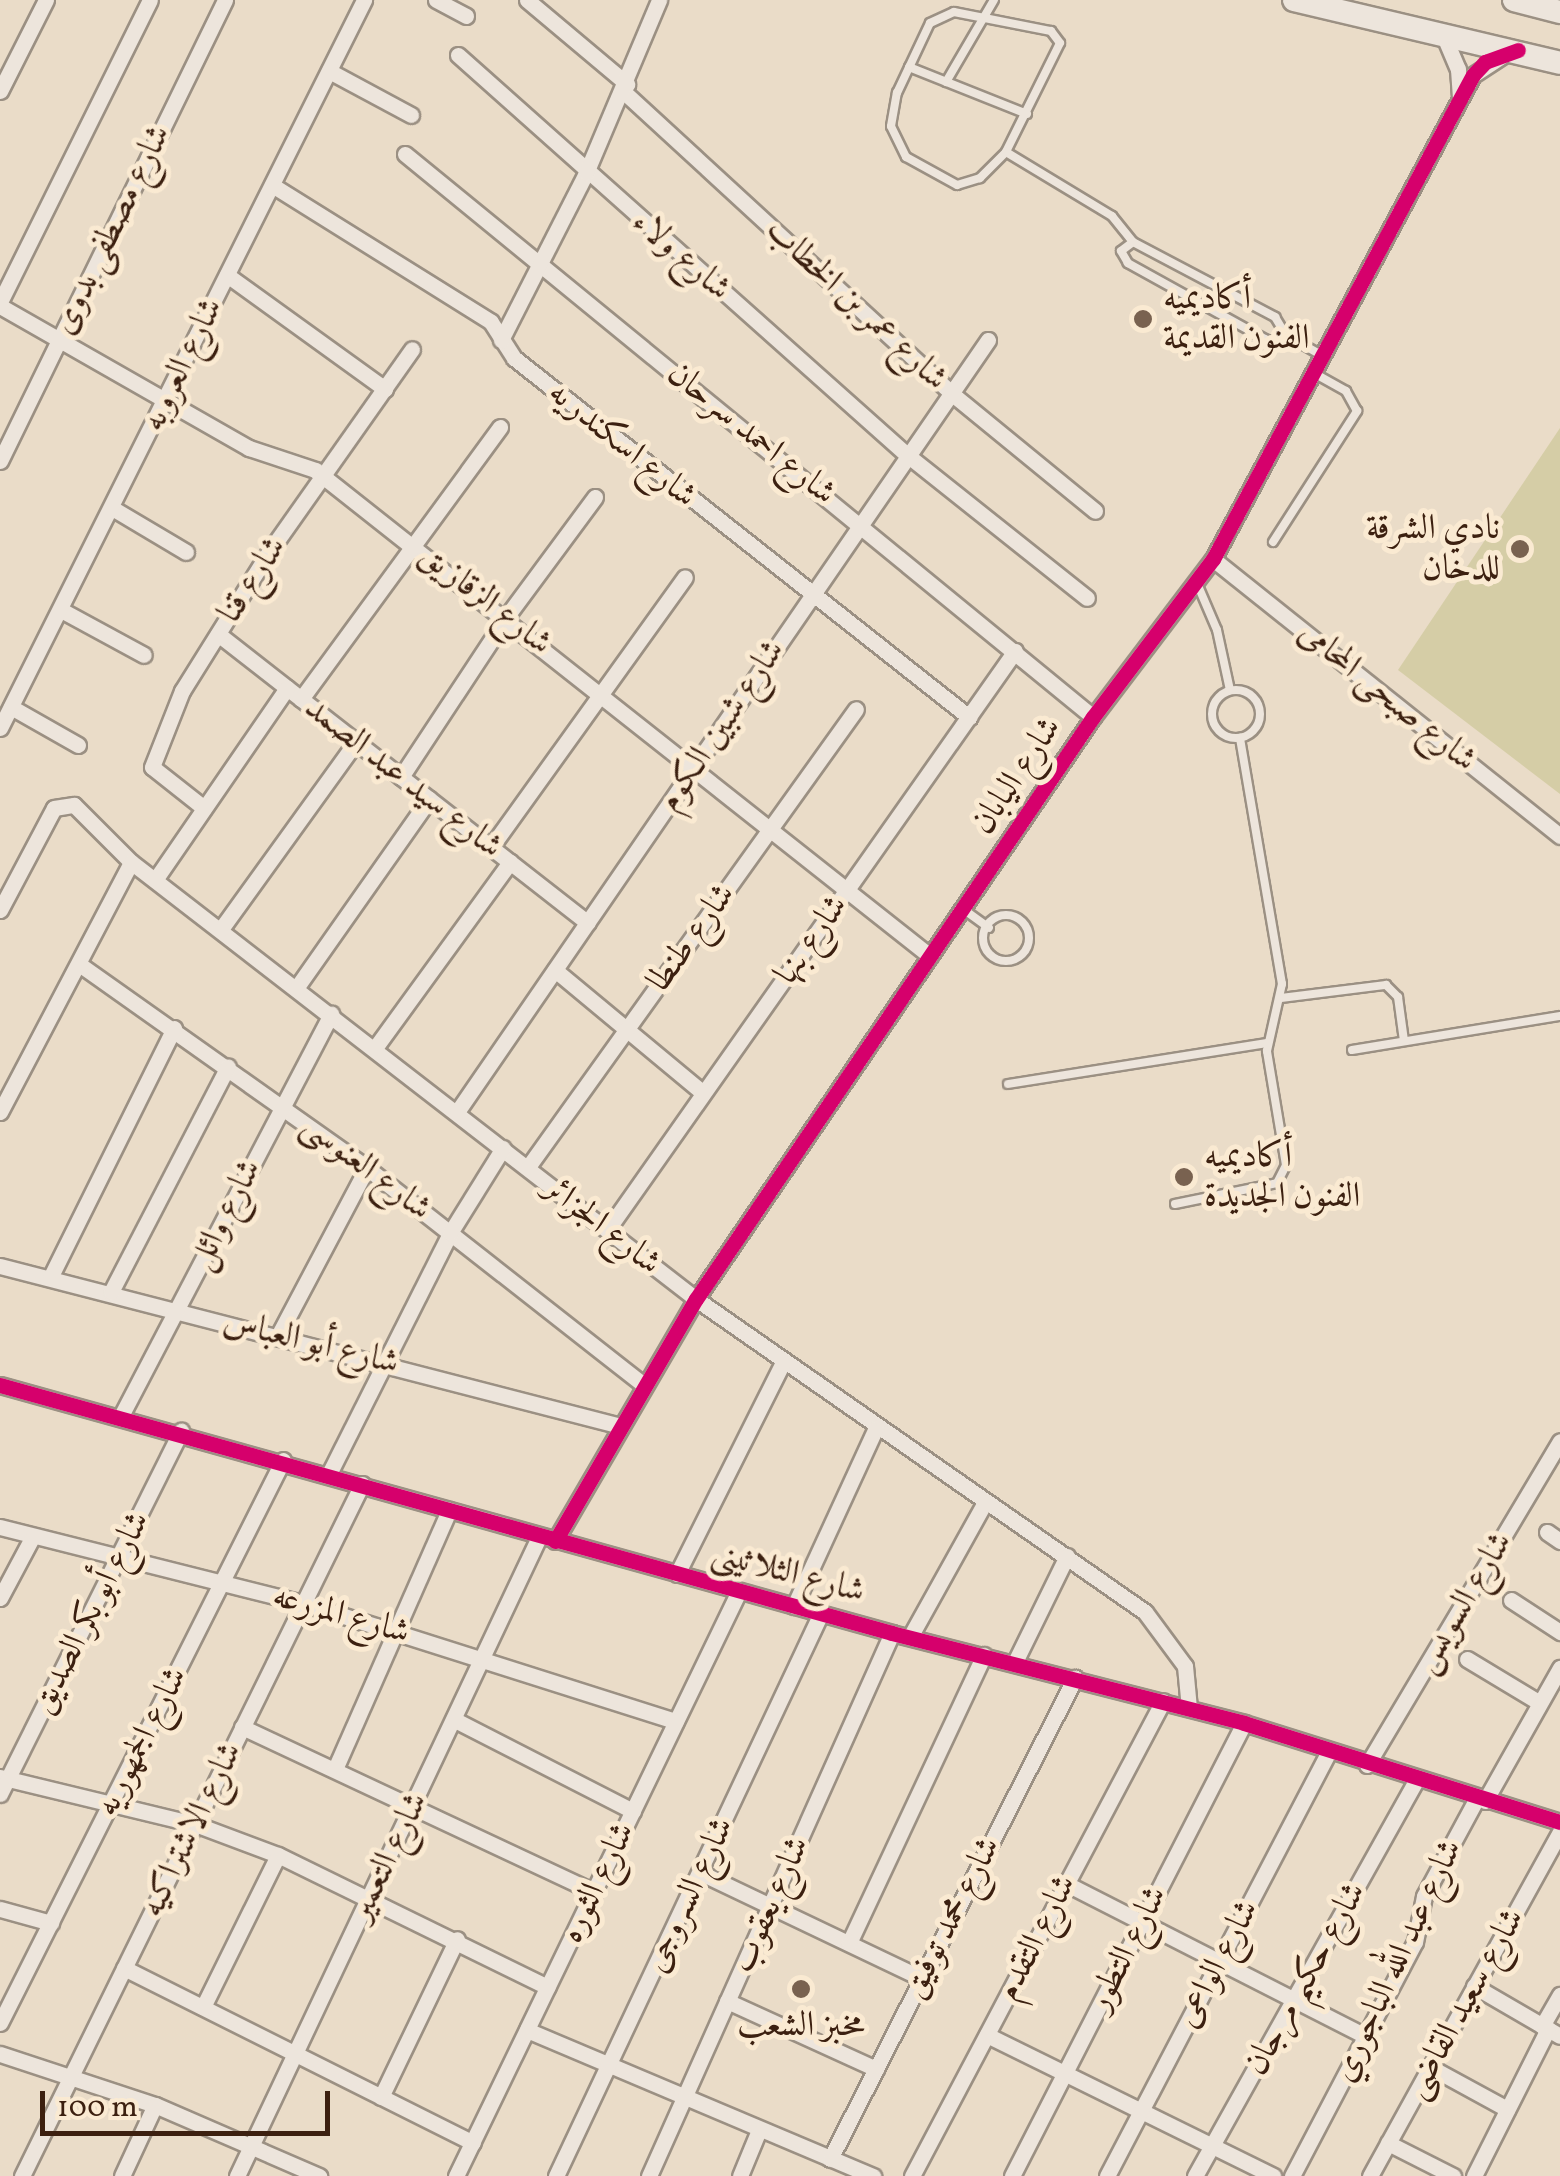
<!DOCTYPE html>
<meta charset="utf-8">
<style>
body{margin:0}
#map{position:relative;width:1560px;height:2176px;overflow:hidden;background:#eadcc8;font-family:Vollkorn,Amiri,serif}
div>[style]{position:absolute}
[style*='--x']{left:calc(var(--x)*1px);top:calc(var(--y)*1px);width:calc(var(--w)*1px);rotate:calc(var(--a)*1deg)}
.green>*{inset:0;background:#d5cda6}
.roads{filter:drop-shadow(2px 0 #9b9083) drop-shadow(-2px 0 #9b9083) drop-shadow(0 2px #9b9083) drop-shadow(0 -2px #9b9083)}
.service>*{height:8px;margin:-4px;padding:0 4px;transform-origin:4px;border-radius:4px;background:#ede5dc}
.service>.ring{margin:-4px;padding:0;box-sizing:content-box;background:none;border:8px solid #ede5dc;border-radius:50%}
.minor>*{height:15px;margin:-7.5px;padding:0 7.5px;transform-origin:7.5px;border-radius:7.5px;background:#ede5dc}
.secondary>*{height:22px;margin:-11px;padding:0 11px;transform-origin:11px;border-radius:11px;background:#ede5dc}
.cycleway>*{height:15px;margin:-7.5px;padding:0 7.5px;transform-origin:7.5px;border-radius:7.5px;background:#d6006c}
.dots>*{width:28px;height:28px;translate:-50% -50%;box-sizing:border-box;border:5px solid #faead2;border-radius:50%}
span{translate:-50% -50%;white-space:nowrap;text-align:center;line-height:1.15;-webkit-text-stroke:10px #faead2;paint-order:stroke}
.street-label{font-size:35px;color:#3c2010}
.poi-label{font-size:35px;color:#3c2010}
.left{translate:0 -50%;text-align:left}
.right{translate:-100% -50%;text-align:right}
.scale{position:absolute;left:40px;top:2091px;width:290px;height:45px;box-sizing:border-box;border:5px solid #3c2010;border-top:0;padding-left:12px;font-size:30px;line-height:35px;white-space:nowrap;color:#3c2010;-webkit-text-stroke:8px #faead2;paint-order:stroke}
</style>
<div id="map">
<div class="green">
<i style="clip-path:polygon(1560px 428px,1560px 794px,1398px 670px)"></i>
</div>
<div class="roads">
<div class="service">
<i style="--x:954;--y:12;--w:99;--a:11.1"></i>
<i style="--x:1051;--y:31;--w:15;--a:53"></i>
<i style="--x:1060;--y:43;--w:122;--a:116.4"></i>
<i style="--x:1006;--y:152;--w:37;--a:135"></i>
<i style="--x:980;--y:178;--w:24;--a:163"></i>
<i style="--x:957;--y:185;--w:58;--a:-151.2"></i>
<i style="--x:906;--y:157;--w:34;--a:-116"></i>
<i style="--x:891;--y:126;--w:34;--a:-80"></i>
<i style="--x:897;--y:93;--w:77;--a:-64.8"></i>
<i style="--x:930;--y:23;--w:26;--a:-25"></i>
<i style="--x:909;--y:67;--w:127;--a:21.7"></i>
<i style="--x:946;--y:82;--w:95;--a:-59.7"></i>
<i style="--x:1006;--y:152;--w:124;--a:31.1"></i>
<i style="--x:1112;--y:216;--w:33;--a:51"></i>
<i style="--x:1133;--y:242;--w:161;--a:27.8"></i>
<i style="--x:1275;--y:317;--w:21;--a:59"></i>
<i style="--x:1286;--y:335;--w:12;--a:138"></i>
<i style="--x:1277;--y:343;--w:13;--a:-162"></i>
<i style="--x:1265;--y:339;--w:157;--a:-151"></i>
<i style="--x:1128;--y:263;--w:14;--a:-120"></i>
<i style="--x:1121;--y:251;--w:15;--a:-37"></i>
<i style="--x:1286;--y:335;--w:40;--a:29.7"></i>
<i style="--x:1273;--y:542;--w:156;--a:-57.3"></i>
<i style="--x:1357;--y:411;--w:23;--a:-119"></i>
<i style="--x:1346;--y:391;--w:39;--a:-151"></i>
<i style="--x:1196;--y:581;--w:53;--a:66.8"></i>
<i style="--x:1217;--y:630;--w:61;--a:77.8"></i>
<i class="ring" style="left:1212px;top:690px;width:40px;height:40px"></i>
<i style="--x:963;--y:909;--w:32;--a:36"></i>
<i class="ring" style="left:983px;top:915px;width:38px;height:38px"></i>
<i style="--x:1281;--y:998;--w:106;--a:-7.1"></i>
<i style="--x:1386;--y:985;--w:17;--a:45"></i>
<i style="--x:1398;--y:997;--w:44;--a:82.2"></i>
<i style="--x:1352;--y:1050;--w:211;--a:-9.3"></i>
<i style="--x:1008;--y:1084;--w:263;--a:-9"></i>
<i style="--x:1175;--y:1204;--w:104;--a:-11.6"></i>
<i style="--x:1277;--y:1183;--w:20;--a:-63"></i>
<i style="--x:1286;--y:1165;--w:116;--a:-99.5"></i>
<i style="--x:1267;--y:1051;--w:69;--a:-77.4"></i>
<i style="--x:1282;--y:984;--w:250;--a:-99.7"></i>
</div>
<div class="minor">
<i style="--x:436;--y:0;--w:34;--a:28"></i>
<i style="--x:527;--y:0;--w:131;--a:40"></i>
<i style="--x:1443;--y:34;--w:38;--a:67"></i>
<i style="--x:1458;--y:69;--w:27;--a:86"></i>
<i style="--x:458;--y:55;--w:600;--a:41.69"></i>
<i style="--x:906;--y:454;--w:231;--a:38.5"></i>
<i style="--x:329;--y:71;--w:93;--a:28.2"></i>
<i style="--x:0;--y:91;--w:102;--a:-63.2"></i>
<i style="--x:624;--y:92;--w:444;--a:42.6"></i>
<i style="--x:951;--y:393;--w:186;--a:39.3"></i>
<i style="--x:405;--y:154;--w:889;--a:39.29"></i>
<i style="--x:272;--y:185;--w:258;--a:32"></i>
<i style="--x:491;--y:322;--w:43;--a:57.4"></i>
<i style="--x:514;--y:358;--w:580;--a:38.27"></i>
<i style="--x:227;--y:275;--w:195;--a:35.8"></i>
<i style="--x:0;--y:302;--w:337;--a:-63.6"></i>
<i style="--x:0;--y:306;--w:287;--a:29.7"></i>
<i style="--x:249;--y:448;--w:70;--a:18.4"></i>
<i style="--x:315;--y:470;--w:784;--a:38.32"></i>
<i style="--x:501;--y:340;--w:187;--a:-63"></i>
<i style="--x:586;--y:173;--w:188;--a:-67.1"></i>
<i style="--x:0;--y:461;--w:513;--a:-63.98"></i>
<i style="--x:112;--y:508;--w:86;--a:30.7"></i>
<i style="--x:1213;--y:559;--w:444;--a:38.6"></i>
<i style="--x:61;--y:610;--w:94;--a:28.5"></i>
<i style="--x:218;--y:634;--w:469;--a:38"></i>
<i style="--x:301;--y:699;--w:337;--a:-53.8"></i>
<i style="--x:11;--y:707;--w:77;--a:29.6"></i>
<i style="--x:0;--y:728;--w:814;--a:-63.43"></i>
<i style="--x:401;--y:777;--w:193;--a:-56.6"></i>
<i style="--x:507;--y:616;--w:148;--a:-53.5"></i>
<i style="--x:204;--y:808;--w:66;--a:-141.7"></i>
<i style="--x:152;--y:767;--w:82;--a:-68.5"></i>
<i style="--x:182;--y:691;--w:164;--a:-58"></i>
<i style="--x:269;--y:552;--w:248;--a:-54.8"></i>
<i style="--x:491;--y:847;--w:332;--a:-54.3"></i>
<i style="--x:155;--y:880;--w:233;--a:-55.5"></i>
<i style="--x:0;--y:910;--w:115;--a:-62.1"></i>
<i style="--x:54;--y:808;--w:20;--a:-9"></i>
<i style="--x:74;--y:805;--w:81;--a:45"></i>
<i style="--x:131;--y:862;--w:714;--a:37.72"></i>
<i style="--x:696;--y:1299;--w:547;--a:34.88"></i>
<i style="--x:1145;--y:1612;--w:67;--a:53.5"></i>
<i style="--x:1185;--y:1666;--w:42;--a:84.6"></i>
<i style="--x:221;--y:929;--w:231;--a:-54.2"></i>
<i style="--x:79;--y:964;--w:353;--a:35.3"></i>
<i style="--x:367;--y:1168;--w:352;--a:38.1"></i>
<i style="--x:555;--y:970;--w:192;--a:39.7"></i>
<i style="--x:297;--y:987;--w:230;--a:-54.9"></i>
<i style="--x:375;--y:1048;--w:230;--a:-54"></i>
<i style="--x:0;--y:1112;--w:282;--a:-62.3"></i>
<i style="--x:457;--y:1112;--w:937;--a:-55.48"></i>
<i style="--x:528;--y:1167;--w:563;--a:-54.39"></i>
<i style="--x:608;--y:1229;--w:707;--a:-54.85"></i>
<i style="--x:0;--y:1266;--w:641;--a:14.45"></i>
<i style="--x:50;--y:1278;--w:279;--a:-63.6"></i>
<i style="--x:111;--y:1292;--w:254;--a:-62.6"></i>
<i style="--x:279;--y:1334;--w:188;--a:-62.1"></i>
<i style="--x:0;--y:1385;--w:926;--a:15.54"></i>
<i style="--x:892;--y:1633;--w:363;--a:14.3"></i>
<i style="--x:1244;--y:1723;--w:331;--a:17.4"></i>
<i style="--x:121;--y:1416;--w:454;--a:-62.4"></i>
<i style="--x:329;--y:1474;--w:270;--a:-63.3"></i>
<i style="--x:450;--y:1233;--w:100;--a:-58.1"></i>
<i style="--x:0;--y:1527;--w:312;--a:14.1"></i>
<i style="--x:303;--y:1603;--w:391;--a:17.6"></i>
<i style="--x:1547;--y:1532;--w:16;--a:35"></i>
<i style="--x:555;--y:1541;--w:280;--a:-59.8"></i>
<i style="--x:696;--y:1299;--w:705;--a:-55.7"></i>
<i style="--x:1093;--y:717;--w:198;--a:-52.8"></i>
<i style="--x:1213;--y:559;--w:549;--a:-61.76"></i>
<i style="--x:1473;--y:75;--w:42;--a:-33.3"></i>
<i style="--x:677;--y:1574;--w:235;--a:-63.4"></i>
<i style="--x:0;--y:1598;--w:70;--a:-62"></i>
<i style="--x:1511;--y:1600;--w:59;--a:33.1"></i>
<i style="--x:794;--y:1606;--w:196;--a:-65.3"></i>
<i style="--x:910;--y:1637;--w:154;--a:-60.9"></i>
<i style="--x:1467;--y:1659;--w:85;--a:31.1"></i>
<i style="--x:1015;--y:1662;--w:118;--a:-63.9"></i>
<i style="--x:455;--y:1720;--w:200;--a:27.1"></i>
<i style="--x:242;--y:1727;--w:389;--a:25.1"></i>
<i style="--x:1367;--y:1765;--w:377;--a:-59.2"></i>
<i style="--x:335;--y:1769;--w:283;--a:-66.2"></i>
<i style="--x:0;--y:1777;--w:201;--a:13.6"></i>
<i style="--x:195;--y:1824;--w:89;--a:20.5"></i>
<i style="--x:278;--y:1855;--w:300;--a:26.1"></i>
<i style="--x:0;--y:1794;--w:406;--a:-63.5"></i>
<i style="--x:1485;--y:1801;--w:153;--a:-60.6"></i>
<i style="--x:701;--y:1873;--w:244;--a:25.5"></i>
<i style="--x:1065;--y:1883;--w:337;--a:27"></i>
<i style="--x:0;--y:1909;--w:53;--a:15.4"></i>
<i style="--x:849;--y:1943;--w:318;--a:-64.9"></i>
<i style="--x:124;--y:1968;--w:390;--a:26.6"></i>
<i style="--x:1474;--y:1986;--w:99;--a:30.2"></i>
<i style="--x:727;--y:2001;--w:164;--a:24.5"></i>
<i style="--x:203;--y:2007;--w:169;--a:-63.7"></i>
<i style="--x:0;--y:2023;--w:630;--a:-63.31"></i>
<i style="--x:1542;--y:2026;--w:36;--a:-60"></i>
<i style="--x:527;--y:2030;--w:376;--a:22.9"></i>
<i style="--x:987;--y:2035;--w:319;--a:26.2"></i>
<i style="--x:0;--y:2054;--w:163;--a:18.2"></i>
<i style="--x:155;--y:2105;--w:179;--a:23.4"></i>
<i style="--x:1430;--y:2067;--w:88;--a:28.6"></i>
<i style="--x:381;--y:2097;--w:175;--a:-64.3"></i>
<i style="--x:1388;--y:2143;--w:73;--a:26.9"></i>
<i style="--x:830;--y:2159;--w:540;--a:-63.01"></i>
<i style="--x:22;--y:2176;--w:771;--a:-63.83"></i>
<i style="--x:122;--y:2176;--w:78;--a:-65.1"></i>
<i style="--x:237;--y:2176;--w:707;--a:-64.7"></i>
<i style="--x:456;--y:2176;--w:650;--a:-64.18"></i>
<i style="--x:556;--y:2176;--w:622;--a:-64.79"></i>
<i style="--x:649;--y:2176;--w:595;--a:-65.89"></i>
<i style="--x:740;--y:2176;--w:50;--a:-67.6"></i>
<i style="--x:912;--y:2176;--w:537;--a:-62.15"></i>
<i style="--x:1012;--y:2176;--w:509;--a:-62.88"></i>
<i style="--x:1107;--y:2176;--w:479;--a:-62.4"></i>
<i style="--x:1195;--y:2176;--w:453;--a:-60.8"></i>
<i style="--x:1292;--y:2176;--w:264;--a:-62.3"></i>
<i style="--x:1415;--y:1942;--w:47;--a:-78.9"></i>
<i style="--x:1424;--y:1896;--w:111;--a:-61.6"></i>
<i style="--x:1370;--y:2176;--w:393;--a:-61.1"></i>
<i style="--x:1474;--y:2176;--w:165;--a:-63.3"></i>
</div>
<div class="secondary">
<i style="--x:1294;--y:0;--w:273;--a:13.3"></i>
<i style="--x:1514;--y:0;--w:48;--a:14.6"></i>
</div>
</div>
<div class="cycleway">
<i style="--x:0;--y:1385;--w:926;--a:15.54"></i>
<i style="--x:892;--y:1633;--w:363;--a:14.3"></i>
<i style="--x:1244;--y:1723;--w:331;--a:17.4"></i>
<i style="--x:555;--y:1541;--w:280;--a:-59.8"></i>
<i style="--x:696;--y:1299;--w:705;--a:-55.7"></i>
<i style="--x:1093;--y:717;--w:198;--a:-52.8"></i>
<i style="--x:1213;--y:559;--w:549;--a:-61.76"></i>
<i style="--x:1473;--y:75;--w:18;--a:-47"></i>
<i style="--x:1485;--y:62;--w:35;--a:-20"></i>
</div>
<div class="dots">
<i style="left:1143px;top:319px;background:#796250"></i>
<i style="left:1520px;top:549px;background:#796250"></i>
<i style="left:1184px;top:1177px;background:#796250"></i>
<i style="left:801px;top:1989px;background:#796250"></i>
</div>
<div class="street-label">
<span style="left:112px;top:230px;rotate:-64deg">شارع مصطفى بدوى</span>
<span style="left:681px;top:256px;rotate:41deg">شارع ولاء</span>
<span style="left:856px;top:305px;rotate:43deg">شارع عمر بن الخطاب</span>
<span style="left:183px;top:365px;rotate:-64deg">شارع العروبه</span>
<span style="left:751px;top:434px;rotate:39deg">شارع احمد سرحان</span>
<span style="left:622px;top:445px;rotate:39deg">شارع اسكندريه</span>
<span style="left:253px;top:580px;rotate:-57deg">شارع قنا</span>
<span style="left:485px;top:600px;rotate:38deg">شارع الزقازيق</span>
<span style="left:1387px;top:697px;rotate:39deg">شارع صبحى المحامى</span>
<span style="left:722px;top:726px;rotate:-56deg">شارع شبين الكوم</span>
<span style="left:1017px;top:776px;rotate:-56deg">شارع اليابان</span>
<span style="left:403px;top:778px;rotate:38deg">شارع سيد عبد الصمد</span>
<span style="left:692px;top:938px;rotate:-54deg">شارع طنطا</span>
<span style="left:812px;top:940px;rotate:-55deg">شارع بنها</span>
<span style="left:366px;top:1168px;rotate:37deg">شارع العنوسى</span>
<span style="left:226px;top:1215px;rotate:-63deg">شارع وائل</span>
<span style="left:602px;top:1226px;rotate:38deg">شارع الجزائر</span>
<span style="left:311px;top:1343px;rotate:14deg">شارع أبو العباس</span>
<span style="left:788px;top:1573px;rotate:15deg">شارع الثلاثينى</span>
<span style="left:1464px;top:1603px;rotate:-59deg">شارع السويس</span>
<span style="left:91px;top:1613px;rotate:-63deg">شارع أبو بكر الصديق</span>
<span style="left:341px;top:1615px;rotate:16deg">شارع المزرعه</span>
<span style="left:142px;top:1742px;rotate:-63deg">شارع الجمهوريه</span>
<span style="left:192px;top:1830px;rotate:-64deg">شارع الاشتراكيه</span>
<span style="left:389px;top:1857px;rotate:-64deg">شارع التعمير</span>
<span style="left:598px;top:1883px;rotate:-64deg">شارع الثوره</span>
<span style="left:690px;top:1895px;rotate:-65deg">شارع السروجى</span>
<span style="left:771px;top:1905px;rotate:-66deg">شارع يعقوب</span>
<span style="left:952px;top:1918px;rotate:-63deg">شارع محمد توفيق</span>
<span style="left:1037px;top:1938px;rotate:-63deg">شارع التقدم</span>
<span style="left:1128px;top:1949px;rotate:-63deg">شارع التطور</span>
<span style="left:1398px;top:1961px;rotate:-65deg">شارع عبد الله الباجوري</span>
<span style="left:1218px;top:1964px;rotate:-62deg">شارع الواعى</span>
<span style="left:1306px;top:1979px;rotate:-61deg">شارع حكيم مرجان</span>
<span style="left:1465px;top:2004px;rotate:-61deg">شارع سعيد القاضى</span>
</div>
<div class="poi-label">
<span class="left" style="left:1163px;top:319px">أكاديميه<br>الفنون القديمة</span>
<span class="right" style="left:1500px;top:549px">نادي الشرقة<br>للدخان</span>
<span class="left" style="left:1204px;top:1177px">أكاديميه<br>الفنون الجديدة</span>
<span style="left:801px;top:2026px">مخبز الشعب</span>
</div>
<div class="scale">100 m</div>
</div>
